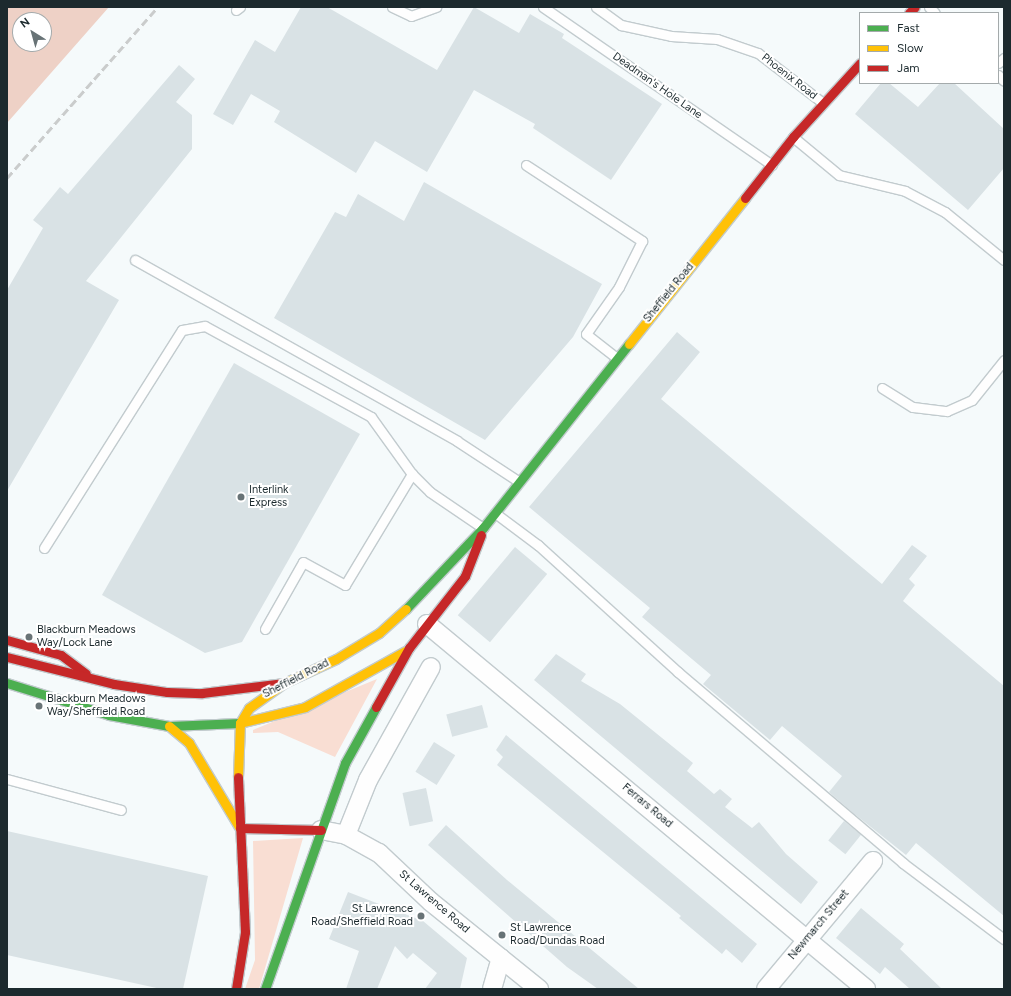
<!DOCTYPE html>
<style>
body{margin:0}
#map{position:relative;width:1011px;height:996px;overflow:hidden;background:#f5fafb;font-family:Figtree,sans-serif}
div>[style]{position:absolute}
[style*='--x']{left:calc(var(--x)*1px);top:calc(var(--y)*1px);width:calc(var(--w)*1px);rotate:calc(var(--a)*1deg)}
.green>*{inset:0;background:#f9ded3}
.forest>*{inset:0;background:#eed1c6}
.building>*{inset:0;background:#d9e2e5;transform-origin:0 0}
.roads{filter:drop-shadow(1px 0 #c2cbce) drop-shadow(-1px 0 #c2cbce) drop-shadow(0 1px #c2cbce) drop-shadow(0 -1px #c2cbce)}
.lane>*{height:9px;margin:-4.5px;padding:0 4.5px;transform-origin:4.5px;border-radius:4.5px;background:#fefefe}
.street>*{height:18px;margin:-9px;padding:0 9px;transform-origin:9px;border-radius:9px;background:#fefefe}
.fast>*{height:9px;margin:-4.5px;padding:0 4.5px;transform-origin:4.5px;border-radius:4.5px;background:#4caf50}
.slow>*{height:9px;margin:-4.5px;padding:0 4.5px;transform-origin:4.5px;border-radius:4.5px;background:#ffc107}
.jam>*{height:9px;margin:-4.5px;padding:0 4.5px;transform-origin:4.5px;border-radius:4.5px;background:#c62828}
.rail>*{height:3px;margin-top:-1.5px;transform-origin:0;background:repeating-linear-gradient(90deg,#cacccc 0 8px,transparent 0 12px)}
.dots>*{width:11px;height:11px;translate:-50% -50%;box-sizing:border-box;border:2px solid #fff;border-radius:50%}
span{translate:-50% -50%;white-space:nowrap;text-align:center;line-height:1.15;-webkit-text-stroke:4px #fff;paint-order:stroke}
.street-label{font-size:11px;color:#1c2a2e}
.poi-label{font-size:11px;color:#1c2a2e}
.left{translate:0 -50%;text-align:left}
.right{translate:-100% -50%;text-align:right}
.frame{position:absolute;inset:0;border:8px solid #1c2a2e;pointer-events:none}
.legend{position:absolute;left:859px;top:12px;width:140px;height:72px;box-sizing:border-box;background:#fff;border:1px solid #a4aaab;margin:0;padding:5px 7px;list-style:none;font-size:12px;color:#1c2a2e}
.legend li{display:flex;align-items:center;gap:8px;height:20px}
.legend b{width:20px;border:1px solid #a4aaab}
.north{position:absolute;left:12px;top:12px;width:40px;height:40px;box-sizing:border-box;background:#fff;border:1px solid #a4aaab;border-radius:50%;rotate:323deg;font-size:11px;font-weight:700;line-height:16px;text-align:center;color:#1c2a2e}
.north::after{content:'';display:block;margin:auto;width:14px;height:18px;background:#687376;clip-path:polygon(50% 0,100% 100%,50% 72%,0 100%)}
</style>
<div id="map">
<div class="green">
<i style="clip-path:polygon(377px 679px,335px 757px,278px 732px,253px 733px,253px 730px)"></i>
<i style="clip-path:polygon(303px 838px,259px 989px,245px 989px,255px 960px,253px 841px)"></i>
</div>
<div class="forest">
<i style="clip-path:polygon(evenodd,7px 7px,109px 7px,7px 123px,7px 7px,20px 20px,44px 20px,44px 44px,20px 44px,20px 20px)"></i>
</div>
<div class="building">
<i style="clip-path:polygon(301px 7px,327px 7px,437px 70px,474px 7px,519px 33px,530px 14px,564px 34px,562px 38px,662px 104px,611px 180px,533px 128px,535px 124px,474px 90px,427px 172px,375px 141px,356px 173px,274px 122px,280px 111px,251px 94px,233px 125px,213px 114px,255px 40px,275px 52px)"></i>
<i style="clip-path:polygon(179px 65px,195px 79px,176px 102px,192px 115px,192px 149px,86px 281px,119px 300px,7px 491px,7px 290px,43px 228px,33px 220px,60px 187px,68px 194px)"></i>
<i style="clip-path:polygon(881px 83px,889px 83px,918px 107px,940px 83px,954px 83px,1004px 129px,1004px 168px,968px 210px,855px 114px)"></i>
<i style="clip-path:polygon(424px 182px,602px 284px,573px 337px,485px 440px,274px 318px,335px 212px,346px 217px,358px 194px,404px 221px)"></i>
<i style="clip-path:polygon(677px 332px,700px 352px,661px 399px,882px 584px,912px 545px,927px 556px,909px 579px,915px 585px,903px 601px,1004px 686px,1004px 916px,916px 843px,906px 855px,852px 812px,829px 792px,842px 776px,782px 726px,770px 740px,703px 684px,711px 675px,642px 617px,650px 608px,529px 507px)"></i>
<i style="clip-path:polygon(234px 363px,360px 434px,242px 642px,205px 653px,102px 595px)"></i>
<i style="left:515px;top:547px;width:42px;height:89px;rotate:40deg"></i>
<i style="clip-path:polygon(556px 654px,586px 674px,581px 681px,620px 704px,693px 763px,687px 771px,714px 794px,720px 789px,732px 799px,725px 807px,752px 828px,759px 822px,786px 854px,818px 882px,801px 904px,534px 680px)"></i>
<i style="left:482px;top:705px;width:23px;height:37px;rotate:75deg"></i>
<i style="clip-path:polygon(506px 735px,757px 944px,742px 963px,726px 949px,722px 954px,679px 918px,681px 916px,497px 765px,503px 757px,496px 750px)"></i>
<i style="left:434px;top:742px;width:25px;height:35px;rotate:32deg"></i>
<i style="left:426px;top:788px;width:34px;height:24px;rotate:78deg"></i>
<i style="left:844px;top:821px;width:22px;height:25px;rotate:39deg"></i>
<i style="clip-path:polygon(446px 825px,507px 880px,639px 989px,598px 989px,567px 967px,428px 845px)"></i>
<i style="clip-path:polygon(7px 831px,208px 876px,183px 989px,161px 989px,7px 955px)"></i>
<i style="clip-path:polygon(348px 892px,423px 921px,467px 958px,460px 989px,425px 989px,437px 973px,413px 953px,407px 959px,395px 946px,377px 989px,346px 989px,359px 951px,329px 939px)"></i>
<i style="clip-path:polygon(861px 908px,904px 944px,900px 949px,942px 989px,910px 989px,885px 967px,880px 974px,836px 938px)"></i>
</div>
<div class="roads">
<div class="lane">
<i style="--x:392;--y:7;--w:21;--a:25"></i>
<i style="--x:411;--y:16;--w:27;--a:-20"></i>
<i style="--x:543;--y:7;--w:278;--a:34.6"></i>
<i style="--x:596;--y:7;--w:31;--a:36"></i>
<i style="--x:621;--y:25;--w:51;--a:12.4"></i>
<i style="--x:671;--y:36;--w:46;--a:3.7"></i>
<i style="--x:717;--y:39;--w:43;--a:18.9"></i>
<i style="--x:758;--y:53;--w:82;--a:37.6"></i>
<i style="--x:929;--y:7;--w:8;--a:45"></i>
<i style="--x:236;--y:10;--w:5;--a:-37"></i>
<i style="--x:998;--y:63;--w:8;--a:-40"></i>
<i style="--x:998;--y:75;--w:8;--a:45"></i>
<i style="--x:793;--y:137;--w:60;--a:39.6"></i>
<i style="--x:839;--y:175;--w:68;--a:13.6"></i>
<i style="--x:905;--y:191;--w:45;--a:27.7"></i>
<i style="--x:945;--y:212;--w:76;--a:39.1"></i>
<i style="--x:526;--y:165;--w:139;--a:33.2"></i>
<i style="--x:642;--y:241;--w:51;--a:116.6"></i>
<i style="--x:619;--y:287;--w:57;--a:125.1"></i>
<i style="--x:586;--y:334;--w:39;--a:38"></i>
<i style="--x:135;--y:260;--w:369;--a:29.3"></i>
<i style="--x:457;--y:441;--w:73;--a:33.3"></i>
<i style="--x:882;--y:388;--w:36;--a:32"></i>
<i style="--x:913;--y:407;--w:34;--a:7"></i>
<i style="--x:947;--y:411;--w:27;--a:-24"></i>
<i style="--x:972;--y:400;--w:51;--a:-51.3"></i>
<i style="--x:495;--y:513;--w:54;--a:36.7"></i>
<i style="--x:538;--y:545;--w:189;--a:42.2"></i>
<i style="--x:678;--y:672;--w:295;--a:40.3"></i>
<i style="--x:903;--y:863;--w:126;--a:37"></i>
<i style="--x:44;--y:548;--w:258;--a:-57.7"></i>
<i style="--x:182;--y:330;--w:23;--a:-10"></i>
<i style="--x:205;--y:326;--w:189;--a:28.7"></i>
<i style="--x:371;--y:417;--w:70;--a:54.3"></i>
<i style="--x:412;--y:474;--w:25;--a:45"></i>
<i style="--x:430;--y:492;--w:64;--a:34.2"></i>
<i style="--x:265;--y:629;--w:77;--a:-60.4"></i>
<i style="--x:303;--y:562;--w:48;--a:28.7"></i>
<i style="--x:345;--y:585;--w:130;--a:-58.9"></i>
<i style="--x:7;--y:779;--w:118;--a:15.2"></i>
</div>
<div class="street">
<i style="--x:427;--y:624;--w:571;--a:39.74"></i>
<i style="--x:321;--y:830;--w:25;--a:11"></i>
<i style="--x:346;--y:835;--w:38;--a:29"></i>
<i style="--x:379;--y:853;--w:71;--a:43.3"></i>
<i style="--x:431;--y:902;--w:139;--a:38.9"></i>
<i style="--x:346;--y:835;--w:59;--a:-68.2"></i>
<i style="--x:368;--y:780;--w:129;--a:-60.9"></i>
<i style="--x:492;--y:989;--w:32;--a:-74"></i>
<i style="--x:766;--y:989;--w:167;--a:-50.1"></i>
</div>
<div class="fast">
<i style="--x:406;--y:609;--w:112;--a:-46.5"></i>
<i style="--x:483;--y:528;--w:235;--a:-51.6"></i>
<i style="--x:7;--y:683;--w:107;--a:17.4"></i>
<i style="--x:109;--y:715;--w:61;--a:10.4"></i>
<i style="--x:169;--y:726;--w:71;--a:-2.4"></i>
<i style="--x:265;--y:989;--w:240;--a:-70.5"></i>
<i style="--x:345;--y:763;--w:64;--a:-61"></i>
</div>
<div class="slow">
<i style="--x:629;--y:344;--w:186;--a:-51.5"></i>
<i style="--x:240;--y:723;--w:67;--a:-13.8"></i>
<i style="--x:305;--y:707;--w:115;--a:-29.2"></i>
<i style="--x:169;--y:726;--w:26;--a:40"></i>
<i style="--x:189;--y:743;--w:98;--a:59.2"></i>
<i style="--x:238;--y:777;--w:54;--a:-87.9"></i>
<i style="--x:240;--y:723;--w:17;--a:-59"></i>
<i style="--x:249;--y:708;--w:43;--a:-35.5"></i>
<i style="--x:284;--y:683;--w:57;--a:-24.8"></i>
<i style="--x:336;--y:659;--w:50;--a:-31.2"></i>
<i style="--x:379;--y:633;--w:36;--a:-42"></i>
</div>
<div class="jam">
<i style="--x:909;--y:13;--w:8;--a:-45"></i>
<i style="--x:745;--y:198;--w:78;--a:-51.8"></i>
<i style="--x:793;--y:137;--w:100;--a:-47.8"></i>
<i style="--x:7;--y:640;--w:56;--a:15.5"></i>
<i style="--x:61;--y:655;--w:31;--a:37"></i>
<i style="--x:7;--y:657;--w:110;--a:14.2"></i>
<i style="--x:114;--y:684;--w:54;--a:8.6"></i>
<i style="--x:167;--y:692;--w:35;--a:2"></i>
<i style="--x:202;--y:693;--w:83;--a:-7"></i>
<i style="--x:376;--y:707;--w:68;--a:-60.8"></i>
<i style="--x:409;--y:648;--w:91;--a:-52.1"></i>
<i style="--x:465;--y:576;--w:44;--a:-68.7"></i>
<i style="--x:240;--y:828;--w:81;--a:1.4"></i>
<i style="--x:236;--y:989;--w:58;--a:-81"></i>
<i style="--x:245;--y:932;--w:155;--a:-92.6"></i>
</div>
</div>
<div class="rail">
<i style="--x:7;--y:178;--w:228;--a:-48.6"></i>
</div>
<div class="dots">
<i style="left:241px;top:497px;background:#687376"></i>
<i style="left:29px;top:637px;background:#687376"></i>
<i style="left:39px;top:706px;background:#687376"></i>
<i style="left:421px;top:916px;background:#687376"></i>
<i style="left:502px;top:935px;background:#687376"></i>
</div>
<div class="street-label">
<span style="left:789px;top:77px;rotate:38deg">Phoenix Road</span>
<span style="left:657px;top:86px;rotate:35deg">Deadman's Hole Lane</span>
<span style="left:669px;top:293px;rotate:-51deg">Sheffield Road</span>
<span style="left:296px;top:679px;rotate:-27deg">Sheffield Road</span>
<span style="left:647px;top:806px;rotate:40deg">Ferrars Road</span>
<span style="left:434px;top:902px;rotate:41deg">St Lawrence Road</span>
<span style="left:819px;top:925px;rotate:-50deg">Newmarch Street</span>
</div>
<div class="poi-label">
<span class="left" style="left:249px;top:497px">Interlink<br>Express</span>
<span class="left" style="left:37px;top:637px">Blackburn Meadows<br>Way/Lock Lane</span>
<span class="left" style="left:47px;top:706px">Blackburn Meadows<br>Way/Sheffield Road</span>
<span class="right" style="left:413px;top:916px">St Lawrence<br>Road/Sheffield Road</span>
<span class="left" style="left:510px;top:935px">St Lawrence<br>Road/Dundas Road</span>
</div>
<div class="frame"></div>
<ul class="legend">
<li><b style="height:5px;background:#4caf50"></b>Fast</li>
<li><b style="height:5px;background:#ffc107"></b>Slow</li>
<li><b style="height:5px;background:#c62828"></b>Jam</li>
</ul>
<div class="north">N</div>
</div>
